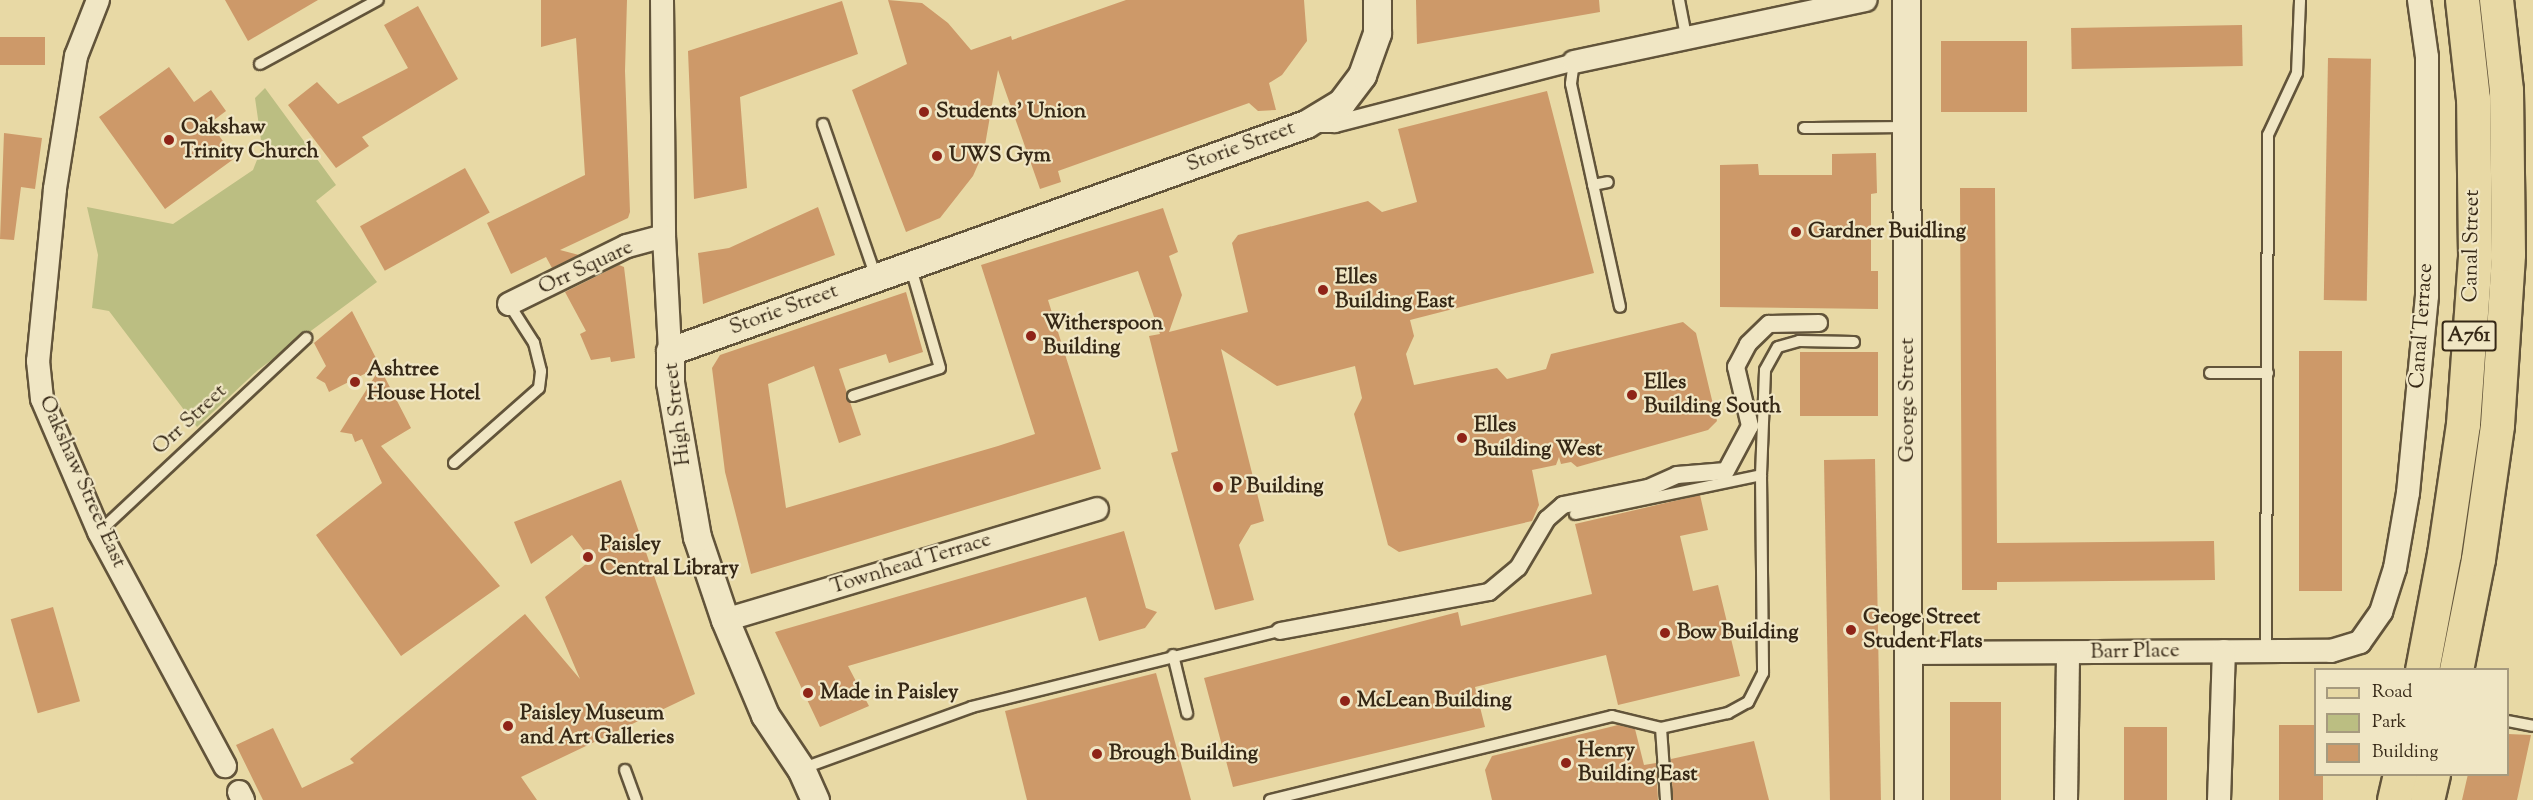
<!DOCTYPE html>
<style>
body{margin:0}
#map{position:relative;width:2533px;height:800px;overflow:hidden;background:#e8d9a5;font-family:"Sorts Mill Goudy",serif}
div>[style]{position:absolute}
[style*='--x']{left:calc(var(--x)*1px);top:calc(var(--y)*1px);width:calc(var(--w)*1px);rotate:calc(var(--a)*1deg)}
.green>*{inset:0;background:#bbbe82}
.building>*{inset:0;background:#cd9969;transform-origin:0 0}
.roads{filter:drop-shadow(2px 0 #62543a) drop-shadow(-2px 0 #62543a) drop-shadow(0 2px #62543a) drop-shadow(0 -2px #62543a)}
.service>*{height:10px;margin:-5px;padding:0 5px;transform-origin:5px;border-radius:5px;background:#f0e6c4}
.pedestrian>*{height:16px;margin:-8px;padding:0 8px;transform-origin:8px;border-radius:8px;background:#f0e6c4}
.minor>*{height:22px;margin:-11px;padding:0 11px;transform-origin:11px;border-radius:11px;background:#f0e6c4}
.tertiary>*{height:27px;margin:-13.5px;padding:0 13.5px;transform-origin:13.5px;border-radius:13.5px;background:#f0e6c4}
.primary>*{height:33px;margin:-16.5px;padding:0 16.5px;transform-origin:16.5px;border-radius:16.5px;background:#e8d9a5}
.dots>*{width:16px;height:16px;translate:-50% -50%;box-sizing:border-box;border:3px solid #f0e6c4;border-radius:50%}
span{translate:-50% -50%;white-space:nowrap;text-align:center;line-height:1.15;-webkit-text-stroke:4.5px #f0e6c4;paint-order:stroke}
.shield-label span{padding:2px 4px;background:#f0e6c4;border:2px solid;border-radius:4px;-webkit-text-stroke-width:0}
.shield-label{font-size:20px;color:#362816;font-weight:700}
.poi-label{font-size:21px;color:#362816;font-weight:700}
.left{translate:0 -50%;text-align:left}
.street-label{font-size:21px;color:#362816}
.legend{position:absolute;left:2314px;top:668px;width:195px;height:108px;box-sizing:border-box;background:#f0e6c4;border:2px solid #a69a7e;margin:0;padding:8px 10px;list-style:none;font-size:18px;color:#362816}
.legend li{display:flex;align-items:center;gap:12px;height:30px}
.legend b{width:30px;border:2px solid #a69a7e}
</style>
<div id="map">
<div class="green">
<i style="clip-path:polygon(265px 88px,336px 185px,316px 201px,377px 282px,258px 370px,197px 427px,109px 311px,92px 308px,98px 255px,87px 207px,173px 224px,253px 170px,262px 147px,255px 98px)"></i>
</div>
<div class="building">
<i style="clip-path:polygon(225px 0,318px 0,248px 41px)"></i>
<i style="clip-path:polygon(541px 0,627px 0,625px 71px,630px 212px,628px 218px,560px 250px,579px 255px,552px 268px,546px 257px,511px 274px,487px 223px,585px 175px,576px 38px,541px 47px)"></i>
<i style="clip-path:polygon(888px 0,922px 3px,948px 23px,971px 50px,1011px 36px,1012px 40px,1126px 0,1304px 0,1307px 41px,1282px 75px,1269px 83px,1276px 110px,1258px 111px,1249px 103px,1058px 171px,1061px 182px,1040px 189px,998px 70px,984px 151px,973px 176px,940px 218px,906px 232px,852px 90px,907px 64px)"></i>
<i style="clip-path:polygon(1416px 0,1599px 0,1600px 12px,1417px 44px)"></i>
<i style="clip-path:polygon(842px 1px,858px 54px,740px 97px,747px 188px,694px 199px,688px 51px)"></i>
<i style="clip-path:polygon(418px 6px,458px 79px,362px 137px,369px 146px,336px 168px,288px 105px,317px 82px,338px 104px,408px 68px,384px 25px)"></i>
<i style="left:2242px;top:25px;width:41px;height:171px;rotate:89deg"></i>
<i style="left:45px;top:37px;width:28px;height:45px;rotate:90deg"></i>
<i style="left:1941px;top:41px;width:86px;height:71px"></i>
<i style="left:2328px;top:58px;width:43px;height:242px;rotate:1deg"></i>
<i style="clip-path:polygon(169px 67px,194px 102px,211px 90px,226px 111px,210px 123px,235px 158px,165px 209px,99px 117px)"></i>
<i style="clip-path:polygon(1547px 91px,1594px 273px,1410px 320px,1414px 336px,1406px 354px,1414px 385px,1497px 368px,1507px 379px,1546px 369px,1551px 354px,1683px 322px,1696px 333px,1717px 421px,1708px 430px,1577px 467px,1571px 462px,1561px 464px,1559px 457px,1556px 465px,1532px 470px,1539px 505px,1532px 521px,1399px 552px,1388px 545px,1354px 414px,1362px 398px,1355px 366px,1277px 386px,1221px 349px,1264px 521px,1251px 525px,1239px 545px,1254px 600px,1215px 610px,1171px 453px,1178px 451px,1149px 336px,1160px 334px,1138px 271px,1048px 300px,1101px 469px,751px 574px,725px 472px,712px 368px,720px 355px,906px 292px,923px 352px,889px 363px,886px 354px,839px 369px,861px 435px,839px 443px,814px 366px,768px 384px,786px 508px,998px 446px,1035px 434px,981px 265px,1163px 208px,1178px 252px,1169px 256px,1182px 295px,1169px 332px,1248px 312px,1232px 243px,1238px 235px,1368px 201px,1382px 212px,1417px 202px,1398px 129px)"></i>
<i style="clip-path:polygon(4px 133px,42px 138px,35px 189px,21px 187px,14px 240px,0 239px)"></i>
<i style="clip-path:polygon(1876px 153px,1877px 193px,1871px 194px,1871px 271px,1878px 271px,1878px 309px,1720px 307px,1720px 165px,1758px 164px,1759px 175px,1832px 175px,1832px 154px)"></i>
<i style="left:465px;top:168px;width:51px;height:120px;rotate:61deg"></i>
<i style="clip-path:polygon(1960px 188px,1995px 188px,1997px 543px,2214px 541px,2215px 580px,1997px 582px,1997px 590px,1962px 590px)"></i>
<i style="clip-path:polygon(818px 207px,835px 255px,703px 304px,698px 253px,729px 248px)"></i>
<i style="clip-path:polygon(619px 265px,624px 267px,635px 358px,611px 362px,610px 357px,591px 360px,580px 334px,586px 331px,565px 292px)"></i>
<i style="clip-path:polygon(352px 311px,380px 366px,329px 392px,325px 383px,316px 378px,326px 366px,314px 343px)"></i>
<i style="left:2299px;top:351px;width:43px;height:240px"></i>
<i style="left:1800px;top:352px;width:78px;height:64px"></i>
<i style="clip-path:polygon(380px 368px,411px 428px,381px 446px,500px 586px,401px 656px,316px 535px,382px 483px,362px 439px,355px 442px,352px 434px,340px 432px)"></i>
<i style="left:1875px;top:459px;width:341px;height:51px;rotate:89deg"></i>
<i style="clip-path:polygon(621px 480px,695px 694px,521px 777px,537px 800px,263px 800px,236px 745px,273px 728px,302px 788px,354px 763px,350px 759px,525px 614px,580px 679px,545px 597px,591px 560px,572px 535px,531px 564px,514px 522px)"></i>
<i style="clip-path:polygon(1700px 495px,1708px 530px,1680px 536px,1693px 591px,1718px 585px,1740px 676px,1618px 705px,1606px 655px,1475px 687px,1485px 727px,1233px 787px,1204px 678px,1458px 612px,1461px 626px,1592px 594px,1575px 524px)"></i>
<i style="clip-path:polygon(1124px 531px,1146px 608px,1157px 612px,1145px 628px,1099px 641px,1086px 597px,848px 666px,869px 706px,820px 727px,775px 632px)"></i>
<i style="left:53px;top:607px;width:98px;height:44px;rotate:74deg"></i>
<i style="clip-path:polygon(1156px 673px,1191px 800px,1027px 800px,1005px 711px)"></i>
<i style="left:1950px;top:702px;width:51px;height:98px"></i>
<i style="clip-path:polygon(1618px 725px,1635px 729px,1644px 765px,1656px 763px,1658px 800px,1492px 800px,1485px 770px,1492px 756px)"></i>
<i style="clip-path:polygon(2279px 725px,2316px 725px,2316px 774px,2323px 774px,2323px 800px,2279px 800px)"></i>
<i style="left:2124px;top:727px;width:43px;height:73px"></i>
<i style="clip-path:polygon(2508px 734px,2531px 735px,2517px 800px,2462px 800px,2468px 774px,2508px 774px)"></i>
<i style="clip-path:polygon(1754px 741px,1769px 800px,1673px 800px,1671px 759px)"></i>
</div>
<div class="roads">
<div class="service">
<i style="--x:1679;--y:0;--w:38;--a:79"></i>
<i style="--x:1574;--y:62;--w:22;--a:98"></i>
<i style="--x:1571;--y:84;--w:228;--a:77.6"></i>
<i style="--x:260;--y:64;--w:134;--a:-28.5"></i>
<i style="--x:823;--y:124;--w:162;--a:70.9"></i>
<i style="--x:1804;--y:128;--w:101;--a:-0.6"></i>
<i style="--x:1593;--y:185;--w:15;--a:-11"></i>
<i style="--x:2210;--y:373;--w:58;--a:0"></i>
<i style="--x:853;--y:396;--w:91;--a:-17.8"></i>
<i style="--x:940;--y:368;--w:107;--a:-106.2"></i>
<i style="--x:454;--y:463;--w:113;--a:-41.4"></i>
<i style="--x:539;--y:388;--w:17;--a:-83"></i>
<i style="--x:541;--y:371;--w:29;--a:-104"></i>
<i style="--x:534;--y:343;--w:46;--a:-122.7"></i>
<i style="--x:1761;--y:475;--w:105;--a:-87.8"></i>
<i style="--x:1765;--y:370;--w:26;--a:-61"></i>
<i style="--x:1778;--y:347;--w:22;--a:-16"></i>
<i style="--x:1799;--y:341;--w:55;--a:1"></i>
<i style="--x:1575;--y:514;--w:190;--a:-11.8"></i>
<i style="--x:1761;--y:475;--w:198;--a:89.4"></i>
<i style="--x:1763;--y:673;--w:33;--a:117"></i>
<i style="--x:1748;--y:702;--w:23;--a:151"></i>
<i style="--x:1728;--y:713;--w:69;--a:167.4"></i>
<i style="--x:99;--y:532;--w:284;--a:-43.1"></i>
<i style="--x:2266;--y:650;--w:515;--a:-89.78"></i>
<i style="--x:2268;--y:135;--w:68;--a:-64.9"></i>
<i style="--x:2297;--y:73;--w:73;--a:-87.6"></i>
<i style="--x:1173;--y:655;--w:60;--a:76.4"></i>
<i style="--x:2508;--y:721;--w:25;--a:11"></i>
<i style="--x:801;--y:769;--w:182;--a:-19.9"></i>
<i style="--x:972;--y:707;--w:317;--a:-13.9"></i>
<i style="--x:625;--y:770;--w:32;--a:70"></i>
<i style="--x:1270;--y:800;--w:352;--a:-13.8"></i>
<i style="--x:1612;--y:716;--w:50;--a:13.8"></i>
<i style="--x:1661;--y:728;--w:72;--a:86"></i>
</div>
<div class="pedestrian">
<i style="--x:1310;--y:124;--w:25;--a:0"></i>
<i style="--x:1335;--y:124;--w:247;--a:-14.5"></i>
<i style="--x:1280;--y:631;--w:213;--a:-10.6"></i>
<i style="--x:1489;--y:592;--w:38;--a:-40"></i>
<i style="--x:1518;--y:568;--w:57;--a:-59.4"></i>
<i style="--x:1547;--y:519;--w:21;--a:-41"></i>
<i style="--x:1563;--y:505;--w:87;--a:-11.3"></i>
<i style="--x:1648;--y:488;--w:32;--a:-24"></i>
<i style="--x:1677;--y:475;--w:49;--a:-4.7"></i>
<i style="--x:1726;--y:471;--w:51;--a:-61.9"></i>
<i style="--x:1750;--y:426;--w:61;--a:-103.3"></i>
<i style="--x:1736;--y:367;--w:26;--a:-62"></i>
<i style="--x:1748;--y:344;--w:29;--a:-44"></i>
<i style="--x:1769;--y:324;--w:50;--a:-1.1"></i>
</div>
<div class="minor">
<i style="--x:98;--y:0;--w:60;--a:111.4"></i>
<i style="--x:76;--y:56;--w:135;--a:99"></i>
<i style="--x:55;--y:189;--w:173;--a:95.6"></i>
<i style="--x:38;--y:361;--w:38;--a:84"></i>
<i style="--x:42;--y:399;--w:145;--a:66.8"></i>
<i style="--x:99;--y:532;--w:266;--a:61.7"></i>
<i style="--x:662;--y:0;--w:236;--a:89.5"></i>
<i style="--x:664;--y:236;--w:115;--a:87"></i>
<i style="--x:1574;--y:62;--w:298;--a:-12"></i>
<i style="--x:509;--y:304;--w:131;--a:-26.2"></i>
<i style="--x:627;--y:246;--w:38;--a:-15"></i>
<i style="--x:725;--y:620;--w:388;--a:-16.6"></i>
<i style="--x:1908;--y:653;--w:423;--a:-0.3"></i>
<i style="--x:2331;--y:651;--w:30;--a:-17"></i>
<i style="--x:2360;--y:642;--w:37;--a:-55"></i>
<i style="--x:2381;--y:612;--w:46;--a:-72.3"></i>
<i style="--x:2395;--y:568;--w:76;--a:-80.2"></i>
<i style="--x:2408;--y:493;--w:198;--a:-84.5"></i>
<i style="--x:2427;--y:296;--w:239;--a:-90"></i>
<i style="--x:2427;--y:57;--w:58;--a:-98"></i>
<i style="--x:239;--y:792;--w:9;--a:63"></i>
<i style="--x:2066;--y:800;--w:147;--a:-89.2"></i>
<i style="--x:2219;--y:800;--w:149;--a:-88.1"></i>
</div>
<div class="tertiary">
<i style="--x:1906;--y:0;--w:800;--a:89.86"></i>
<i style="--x:815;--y:800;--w:34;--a:-114"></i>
<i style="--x:801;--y:769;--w:65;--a:-123.7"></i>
<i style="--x:765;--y:715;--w:103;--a:-112.8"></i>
<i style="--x:725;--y:620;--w:88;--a:-108.6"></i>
<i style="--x:697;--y:537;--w:157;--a:-99.9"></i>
<i style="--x:670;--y:382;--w:31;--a:-90"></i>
<i style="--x:670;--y:351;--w:675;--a:-19.64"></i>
<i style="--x:1306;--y:124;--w:41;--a:-31"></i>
<i style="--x:1341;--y:103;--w:35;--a:-53"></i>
<i style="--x:1362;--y:75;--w:45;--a:-70.3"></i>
<i style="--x:1377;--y:33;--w:33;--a:-90"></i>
</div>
<div class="primary">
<i style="--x:2422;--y:670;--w:118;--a:-79.3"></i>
<i style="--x:2444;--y:554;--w:131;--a:-81.7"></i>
<i style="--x:2463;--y:424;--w:169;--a:-85.9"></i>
<i style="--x:2475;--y:255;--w:156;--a:-90.7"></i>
<i style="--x:2473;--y:99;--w:100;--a:-96.3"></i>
<i style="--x:2456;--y:670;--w:113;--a:-78.8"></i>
<i style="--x:2478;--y:559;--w:135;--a:-81.9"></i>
<i style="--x:2497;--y:425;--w:171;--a:-86.3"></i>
<i style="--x:2508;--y:254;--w:164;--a:-90.7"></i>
<i style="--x:2506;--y:90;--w:91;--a:-96.3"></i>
<i style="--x:2394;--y:800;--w:27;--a:-77"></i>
<i style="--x:2427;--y:800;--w:27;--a:-77"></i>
</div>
</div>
<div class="dots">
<i style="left:924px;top:112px;background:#8f2418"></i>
<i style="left:169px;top:140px;background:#8f2418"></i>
<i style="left:937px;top:156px;background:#8f2418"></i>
<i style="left:1796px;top:232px;background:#8f2418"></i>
<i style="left:1323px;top:290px;background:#8f2418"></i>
<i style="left:1031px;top:336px;background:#8f2418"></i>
<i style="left:355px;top:382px;background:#8f2418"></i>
<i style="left:1632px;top:395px;background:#8f2418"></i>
<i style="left:1462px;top:438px;background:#8f2418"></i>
<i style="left:1218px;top:487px;background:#8f2418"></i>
<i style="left:588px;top:557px;background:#8f2418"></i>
<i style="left:1851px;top:630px;background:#8f2418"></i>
<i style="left:1665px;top:633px;background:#8f2418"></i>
<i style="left:808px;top:693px;background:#8f2418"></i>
<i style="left:1345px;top:701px;background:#8f2418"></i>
<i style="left:508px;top:726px;background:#8f2418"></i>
<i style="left:1097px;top:754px;background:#8f2418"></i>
<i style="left:1566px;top:763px;background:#8f2418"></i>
</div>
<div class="shield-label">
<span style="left:2469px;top:336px">A761</span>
</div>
<div class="poi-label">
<span class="left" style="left:936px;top:112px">Students' Union</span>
<span class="left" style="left:181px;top:140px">Oakshaw<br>Trinity Church</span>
<span class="left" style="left:949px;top:156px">UWS Gym</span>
<span class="left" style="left:1808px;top:232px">Gardner Buidling</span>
<span class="left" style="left:1335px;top:290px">Elles<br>Building East</span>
<span class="left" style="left:1043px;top:336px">Witherspoon<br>Building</span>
<span class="left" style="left:367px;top:382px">Ashtree<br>House Hotel</span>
<span class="left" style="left:1644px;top:395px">Elles<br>Building South</span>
<span class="left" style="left:1474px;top:438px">Elles<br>Building West</span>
<span class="left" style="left:1230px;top:487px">P Building</span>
<span class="left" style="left:600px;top:557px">Paisley<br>Central Library</span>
<span class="left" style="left:1863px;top:630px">Geoge Street<br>Student Flats</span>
<span class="left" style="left:1677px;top:633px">Bow Building</span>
<span class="left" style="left:820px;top:693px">Made in Paisley</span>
<span class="left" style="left:1357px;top:701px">McLean Building</span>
<span class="left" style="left:520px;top:726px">Paisley Museum<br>and Art Galleries</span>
<span class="left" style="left:1578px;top:763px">Henry<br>Building East</span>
<span class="left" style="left:1109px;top:754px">Brough Building</span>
</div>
<div class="street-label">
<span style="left:1241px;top:147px;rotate:-20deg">Storie Street</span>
<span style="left:2472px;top:246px;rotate:-89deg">Canal Street</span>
<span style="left:586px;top:268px;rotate:-25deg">Orr Square</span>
<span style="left:784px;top:310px;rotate:-20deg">Storie Street</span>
<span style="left:2422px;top:326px;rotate:-86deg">Canal Terrace</span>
<span style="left:1908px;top:400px;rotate:-90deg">George Street</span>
<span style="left:678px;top:414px;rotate:-97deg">High Street</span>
<span style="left:190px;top:420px;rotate:-43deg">Orr Street</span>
<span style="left:82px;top:482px;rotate:66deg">Oakshaw Street East</span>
<span style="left:911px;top:564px;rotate:-17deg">Townhead Terrace</span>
<span style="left:2135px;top:652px;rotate:-1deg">Barr Place</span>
</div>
<ul class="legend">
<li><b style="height:8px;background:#e8d9a5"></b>Road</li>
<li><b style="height:16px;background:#bbbe82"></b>Park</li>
<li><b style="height:16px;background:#cd9969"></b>Building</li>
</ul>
</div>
